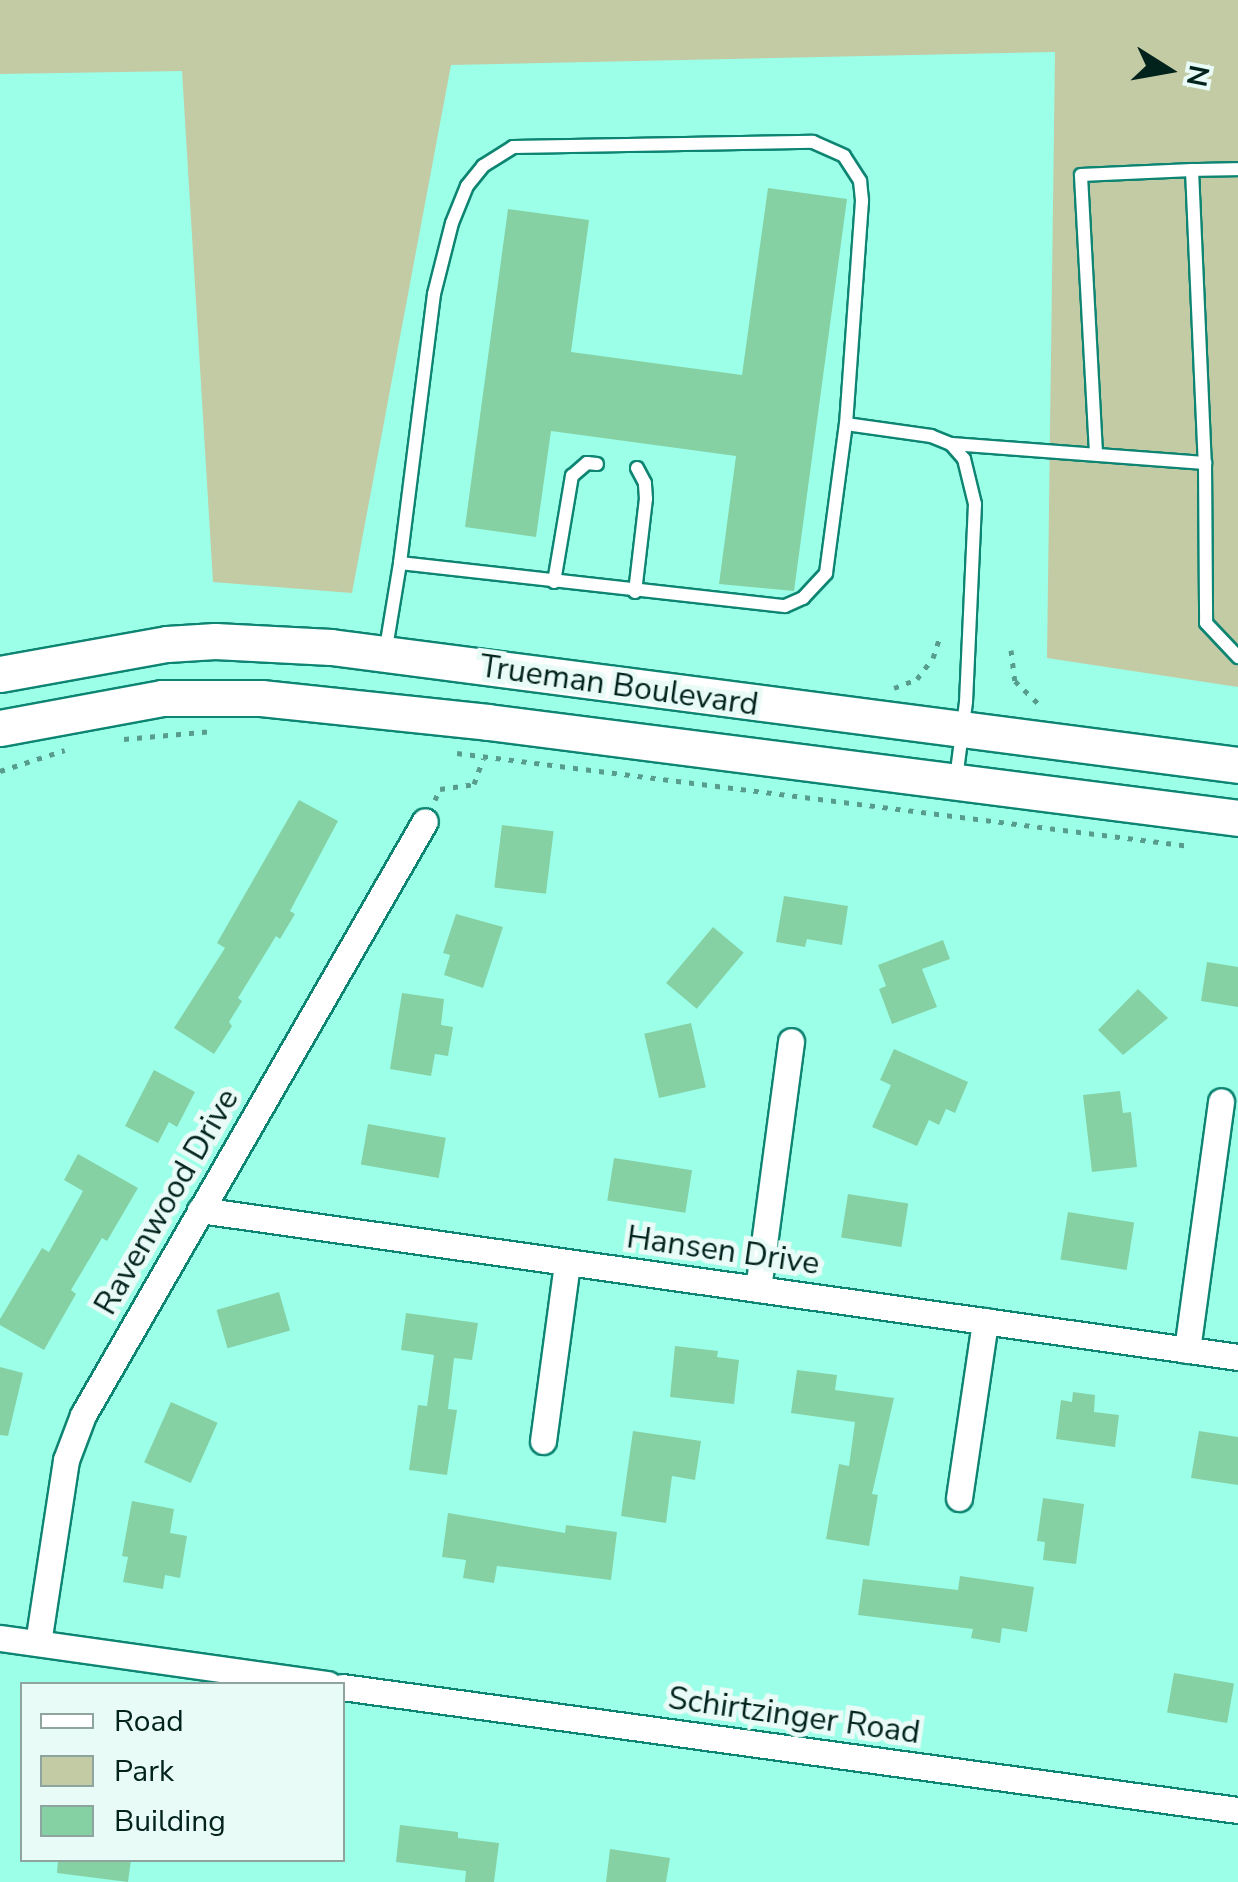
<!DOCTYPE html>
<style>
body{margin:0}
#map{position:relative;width:1238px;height:1882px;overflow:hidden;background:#9cffe8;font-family:"Nunito Sans",sans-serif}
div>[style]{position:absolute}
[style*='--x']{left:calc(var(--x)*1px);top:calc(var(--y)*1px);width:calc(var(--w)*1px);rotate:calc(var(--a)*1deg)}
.green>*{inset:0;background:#c3cba5}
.building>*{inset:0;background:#85d1a4;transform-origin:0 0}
.path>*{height:5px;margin-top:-2.5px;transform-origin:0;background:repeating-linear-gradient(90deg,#579c8c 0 5px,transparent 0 13px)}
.roads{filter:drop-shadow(2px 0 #0e8572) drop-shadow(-2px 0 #0e8572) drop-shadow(0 2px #0e8572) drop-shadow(0 -2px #0e8572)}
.service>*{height:12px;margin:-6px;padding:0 6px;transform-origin:6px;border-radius:6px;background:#fff}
.minor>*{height:25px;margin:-12.5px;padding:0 12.5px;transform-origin:12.5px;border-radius:12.5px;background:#fff}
.secondary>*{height:35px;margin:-17.5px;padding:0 17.5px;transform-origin:17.5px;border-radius:17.5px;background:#fff}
span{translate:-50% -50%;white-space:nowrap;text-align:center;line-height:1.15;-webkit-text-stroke:10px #e9fbf6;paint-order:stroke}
.street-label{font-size:32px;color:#02221c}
.legend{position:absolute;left:20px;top:1682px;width:325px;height:180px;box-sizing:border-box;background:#e9fbf6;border:2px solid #8da49f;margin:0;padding:12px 18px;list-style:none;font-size:30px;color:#02221c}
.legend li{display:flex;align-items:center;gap:20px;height:50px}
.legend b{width:50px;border:2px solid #8da49f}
.north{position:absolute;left:1118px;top:20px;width:100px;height:100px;-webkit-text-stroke:8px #e9fbf6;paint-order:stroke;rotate:101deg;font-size:28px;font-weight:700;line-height:40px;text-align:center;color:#02221c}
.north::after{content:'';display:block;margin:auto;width:35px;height:45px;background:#02221c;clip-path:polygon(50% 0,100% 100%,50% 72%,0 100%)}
</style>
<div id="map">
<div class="green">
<i style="clip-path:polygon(0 0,1238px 0,1238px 687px,1047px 658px,1055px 52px,451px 65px,352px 593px,213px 582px,182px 71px,0 74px)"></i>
</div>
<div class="building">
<i style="clip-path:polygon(768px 188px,847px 199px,794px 591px,719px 584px,736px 456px,551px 431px,536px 537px,465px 527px,508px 209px,589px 220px,571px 352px,742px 375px)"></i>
<i style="clip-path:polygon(299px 800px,338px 821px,290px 911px,295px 914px,280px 939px,276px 936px,238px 998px,242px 1001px,229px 1022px,232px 1026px,214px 1054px,174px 1028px,225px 948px,217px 943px)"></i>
<i style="left:502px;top:825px;width:52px;height:63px;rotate:7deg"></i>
<i style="clip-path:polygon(784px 896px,848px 906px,842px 945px,807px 939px,805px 947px,776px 942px)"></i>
<i style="clip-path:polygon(456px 914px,503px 927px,483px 988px,444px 975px,450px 955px,443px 953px)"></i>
<i style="left:713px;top:927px;width:40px;height:73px;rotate:40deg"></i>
<i style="clip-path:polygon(943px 940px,950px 959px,922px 969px,937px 1007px,892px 1024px,879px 989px,886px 986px,878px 965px)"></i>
<i style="clip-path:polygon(1207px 962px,1238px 967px,1238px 1007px,1201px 1001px)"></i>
<i style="clip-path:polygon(1138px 989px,1168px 1018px,1123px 1055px,1098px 1030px)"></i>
<i style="clip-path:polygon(402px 993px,444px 999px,441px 1025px,453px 1027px,448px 1056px,435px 1054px,431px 1076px,390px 1069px)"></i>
<i style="left:691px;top:1023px;width:66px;height:48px;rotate:77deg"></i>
<i style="clip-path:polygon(894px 1049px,968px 1082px,955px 1113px,946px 1109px,939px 1125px,929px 1120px,917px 1146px,872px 1127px,891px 1085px,880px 1080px)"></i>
<i style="clip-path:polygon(154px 1070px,195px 1092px,177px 1127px,169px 1122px,158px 1143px,125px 1126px)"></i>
<i style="clip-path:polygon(1120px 1091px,1123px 1113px,1131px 1112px,1137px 1167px,1092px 1172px,1083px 1095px)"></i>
<i style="left:368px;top:1124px;width:79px;height:41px;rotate:10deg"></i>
<i style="clip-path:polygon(78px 1154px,138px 1188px,107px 1241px,102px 1238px,71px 1290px,76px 1294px,44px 1350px,0 1325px,0 1319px,42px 1248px,49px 1252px,83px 1191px,64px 1180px)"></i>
<i style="left:614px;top:1158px;width:79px;height:43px;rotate:9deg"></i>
<i style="left:848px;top:1194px;width:61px;height:44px;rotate:9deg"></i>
<i style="left:1068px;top:1212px;width:67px;height:48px;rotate:9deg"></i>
<i style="left:279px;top:1292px;width:40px;height:65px;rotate:74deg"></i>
<i style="clip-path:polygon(406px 1313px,478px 1323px,472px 1360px,454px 1358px,448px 1409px,457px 1410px,447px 1475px,409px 1470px,418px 1405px,427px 1406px,434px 1355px,401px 1350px)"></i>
<i style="clip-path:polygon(675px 1346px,718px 1351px,717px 1357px,739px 1360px,734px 1404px,670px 1397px)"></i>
<i style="clip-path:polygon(0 1367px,23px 1373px,8px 1436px,0 1435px)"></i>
<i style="clip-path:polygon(797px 1370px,837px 1375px,835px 1390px,894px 1398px,872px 1494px,878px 1495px,869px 1546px,826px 1539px,839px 1464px,849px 1466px,855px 1422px,791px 1413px)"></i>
<i style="clip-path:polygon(1073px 1392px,1095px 1395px,1094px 1412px,1119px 1415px,1115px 1447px,1056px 1439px,1061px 1400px,1072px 1402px)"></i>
<i style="left:171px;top:1402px;width:51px;height:66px;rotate:24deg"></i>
<i style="clip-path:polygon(633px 1431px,701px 1441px,695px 1480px,672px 1476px,666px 1523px,621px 1516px)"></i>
<i style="clip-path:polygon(1199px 1431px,1238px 1437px,1238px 1485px,1191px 1478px)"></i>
<i style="clip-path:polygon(1043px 1498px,1084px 1504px,1076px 1564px,1043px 1560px,1045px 1542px,1037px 1541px)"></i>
<i style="clip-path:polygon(132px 1501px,174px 1509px,170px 1533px,187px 1536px,180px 1578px,165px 1575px,163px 1589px,123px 1582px,128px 1557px,122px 1556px)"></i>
<i style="clip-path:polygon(448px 1513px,565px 1533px,566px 1525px,617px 1532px,611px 1580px,497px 1566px,494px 1583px,463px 1578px,466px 1560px,442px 1557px)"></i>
<i style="clip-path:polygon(960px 1576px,1034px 1587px,1027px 1632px,1002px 1628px,1000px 1643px,971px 1638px,973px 1629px,858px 1615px,863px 1579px,958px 1590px)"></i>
<i style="left:1174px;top:1673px;width:61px;height:40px;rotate:10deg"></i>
<i style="clip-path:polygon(400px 1825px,458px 1832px,458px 1838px,499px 1843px,494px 1882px,465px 1882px,466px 1871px,396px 1862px)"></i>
<i style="clip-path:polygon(610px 1849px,670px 1858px,666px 1882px,606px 1882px)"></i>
<i style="clip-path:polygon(58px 1860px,131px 1860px,128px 1882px,57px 1873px)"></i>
</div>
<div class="path">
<i style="--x:1011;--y:650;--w:31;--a:83"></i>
<i style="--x:1015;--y:681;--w:37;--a:44"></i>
<i style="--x:894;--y:688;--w:25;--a:-21"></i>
<i style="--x:917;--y:679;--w:26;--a:-53"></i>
<i style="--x:933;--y:658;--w:20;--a:-72"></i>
<i style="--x:124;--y:739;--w:89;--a:-5.1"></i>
<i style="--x:457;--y:753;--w:739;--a:7.23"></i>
<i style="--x:0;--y:771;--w:68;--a:-17.9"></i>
<i style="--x:435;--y:800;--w:12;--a:-66"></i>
<i style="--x:440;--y:789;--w:34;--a:-8"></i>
<i style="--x:474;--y:784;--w:27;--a:-70"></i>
</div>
<div class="roads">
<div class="service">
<i style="--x:1192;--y:170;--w:46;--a:-1.2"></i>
<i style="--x:951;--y:444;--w:255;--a:4.3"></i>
<i style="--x:1205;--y:463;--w:160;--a:89.6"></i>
<i style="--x:1206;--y:623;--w:47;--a:46.7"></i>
<i style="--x:1096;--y:453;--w:278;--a:-93.1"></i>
<i style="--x:1081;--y:175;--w:111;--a:-2.6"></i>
<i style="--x:1192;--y:170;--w:293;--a:87.5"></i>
<i style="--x:400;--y:563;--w:271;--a:-82.8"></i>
<i style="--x:434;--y:294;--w:73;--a:-75.8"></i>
<i style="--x:452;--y:223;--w:40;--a:-68"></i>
<i style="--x:467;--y:186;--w:26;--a:-51"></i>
<i style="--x:483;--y:166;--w:36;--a:-32"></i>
<i style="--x:513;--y:147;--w:300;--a:-1"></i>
<i style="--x:813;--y:142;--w:34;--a:24"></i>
<i style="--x:844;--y:156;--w:30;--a:57"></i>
<i style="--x:860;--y:181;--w:20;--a:84"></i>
<i style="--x:862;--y:201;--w:224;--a:94.1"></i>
<i style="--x:554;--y:582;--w:108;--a:-80.4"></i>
<i style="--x:572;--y:476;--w:20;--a:-41"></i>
<i style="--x:587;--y:463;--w:10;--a:6"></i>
<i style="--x:635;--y:592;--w:94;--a:-83.3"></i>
<i style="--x:646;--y:499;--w:16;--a:-94"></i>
<i style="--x:645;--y:483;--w:17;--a:-118"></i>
<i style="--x:385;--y:654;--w:92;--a:-80.6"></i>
<i style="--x:400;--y:563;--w:387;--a:6.4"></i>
<i style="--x:785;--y:606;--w:20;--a:-24"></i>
<i style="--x:803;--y:598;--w:34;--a:-47"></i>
<i style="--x:826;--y:573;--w:150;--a:-82.4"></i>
<i style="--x:846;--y:424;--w:86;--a:8"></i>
<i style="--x:931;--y:436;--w:22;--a:22"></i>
<i style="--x:951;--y:444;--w:20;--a:49"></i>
<i style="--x:964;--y:459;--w:46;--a:76.3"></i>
<i style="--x:975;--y:504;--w:198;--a:92.6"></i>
<i style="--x:966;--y:702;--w:78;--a:97.4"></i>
</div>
<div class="minor">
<i style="--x:200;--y:1210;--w:1048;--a:8.06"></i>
<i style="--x:758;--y:1289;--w:250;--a:-82.4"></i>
<i style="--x:1187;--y:1350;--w:251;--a:-82.2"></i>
<i style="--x:543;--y:1441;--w:180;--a:-82.3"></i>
<i style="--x:959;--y:1498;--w:179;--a:-81.6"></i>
<i style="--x:0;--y:1638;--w:331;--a:8"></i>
<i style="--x:38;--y:1643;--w:185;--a:-81.3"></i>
<i style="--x:66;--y:1460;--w:48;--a:-69.3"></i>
<i style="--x:83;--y:1415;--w:685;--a:-60.07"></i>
<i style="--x:342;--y:1687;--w:904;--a:7.82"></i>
</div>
<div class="secondary">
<i style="--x:0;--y:674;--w:170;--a:-10.2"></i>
<i style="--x:167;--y:644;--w:48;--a:-3.6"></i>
<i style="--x:215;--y:641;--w:116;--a:3"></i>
<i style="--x:331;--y:647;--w:915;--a:7.41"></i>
<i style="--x:0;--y:728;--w:165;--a:-10.5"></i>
<i style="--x:162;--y:698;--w:99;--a:0"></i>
<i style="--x:261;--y:698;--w:228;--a:6"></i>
<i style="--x:488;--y:722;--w:756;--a:7.29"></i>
</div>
</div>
<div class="street-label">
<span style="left:619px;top:686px;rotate:8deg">Trueman Boulevard</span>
<span style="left:167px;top:1202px;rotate:-60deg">Ravenwood Drive</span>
<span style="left:723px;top:1251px;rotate:8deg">Hansen Drive</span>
<span style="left:794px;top:1716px;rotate:8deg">Schirtzinger Road</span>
</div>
<ul class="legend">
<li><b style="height:12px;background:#fff"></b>Road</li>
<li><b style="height:28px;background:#c3cba5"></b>Park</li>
<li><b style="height:28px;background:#85d1a4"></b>Building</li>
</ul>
<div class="north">N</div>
</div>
